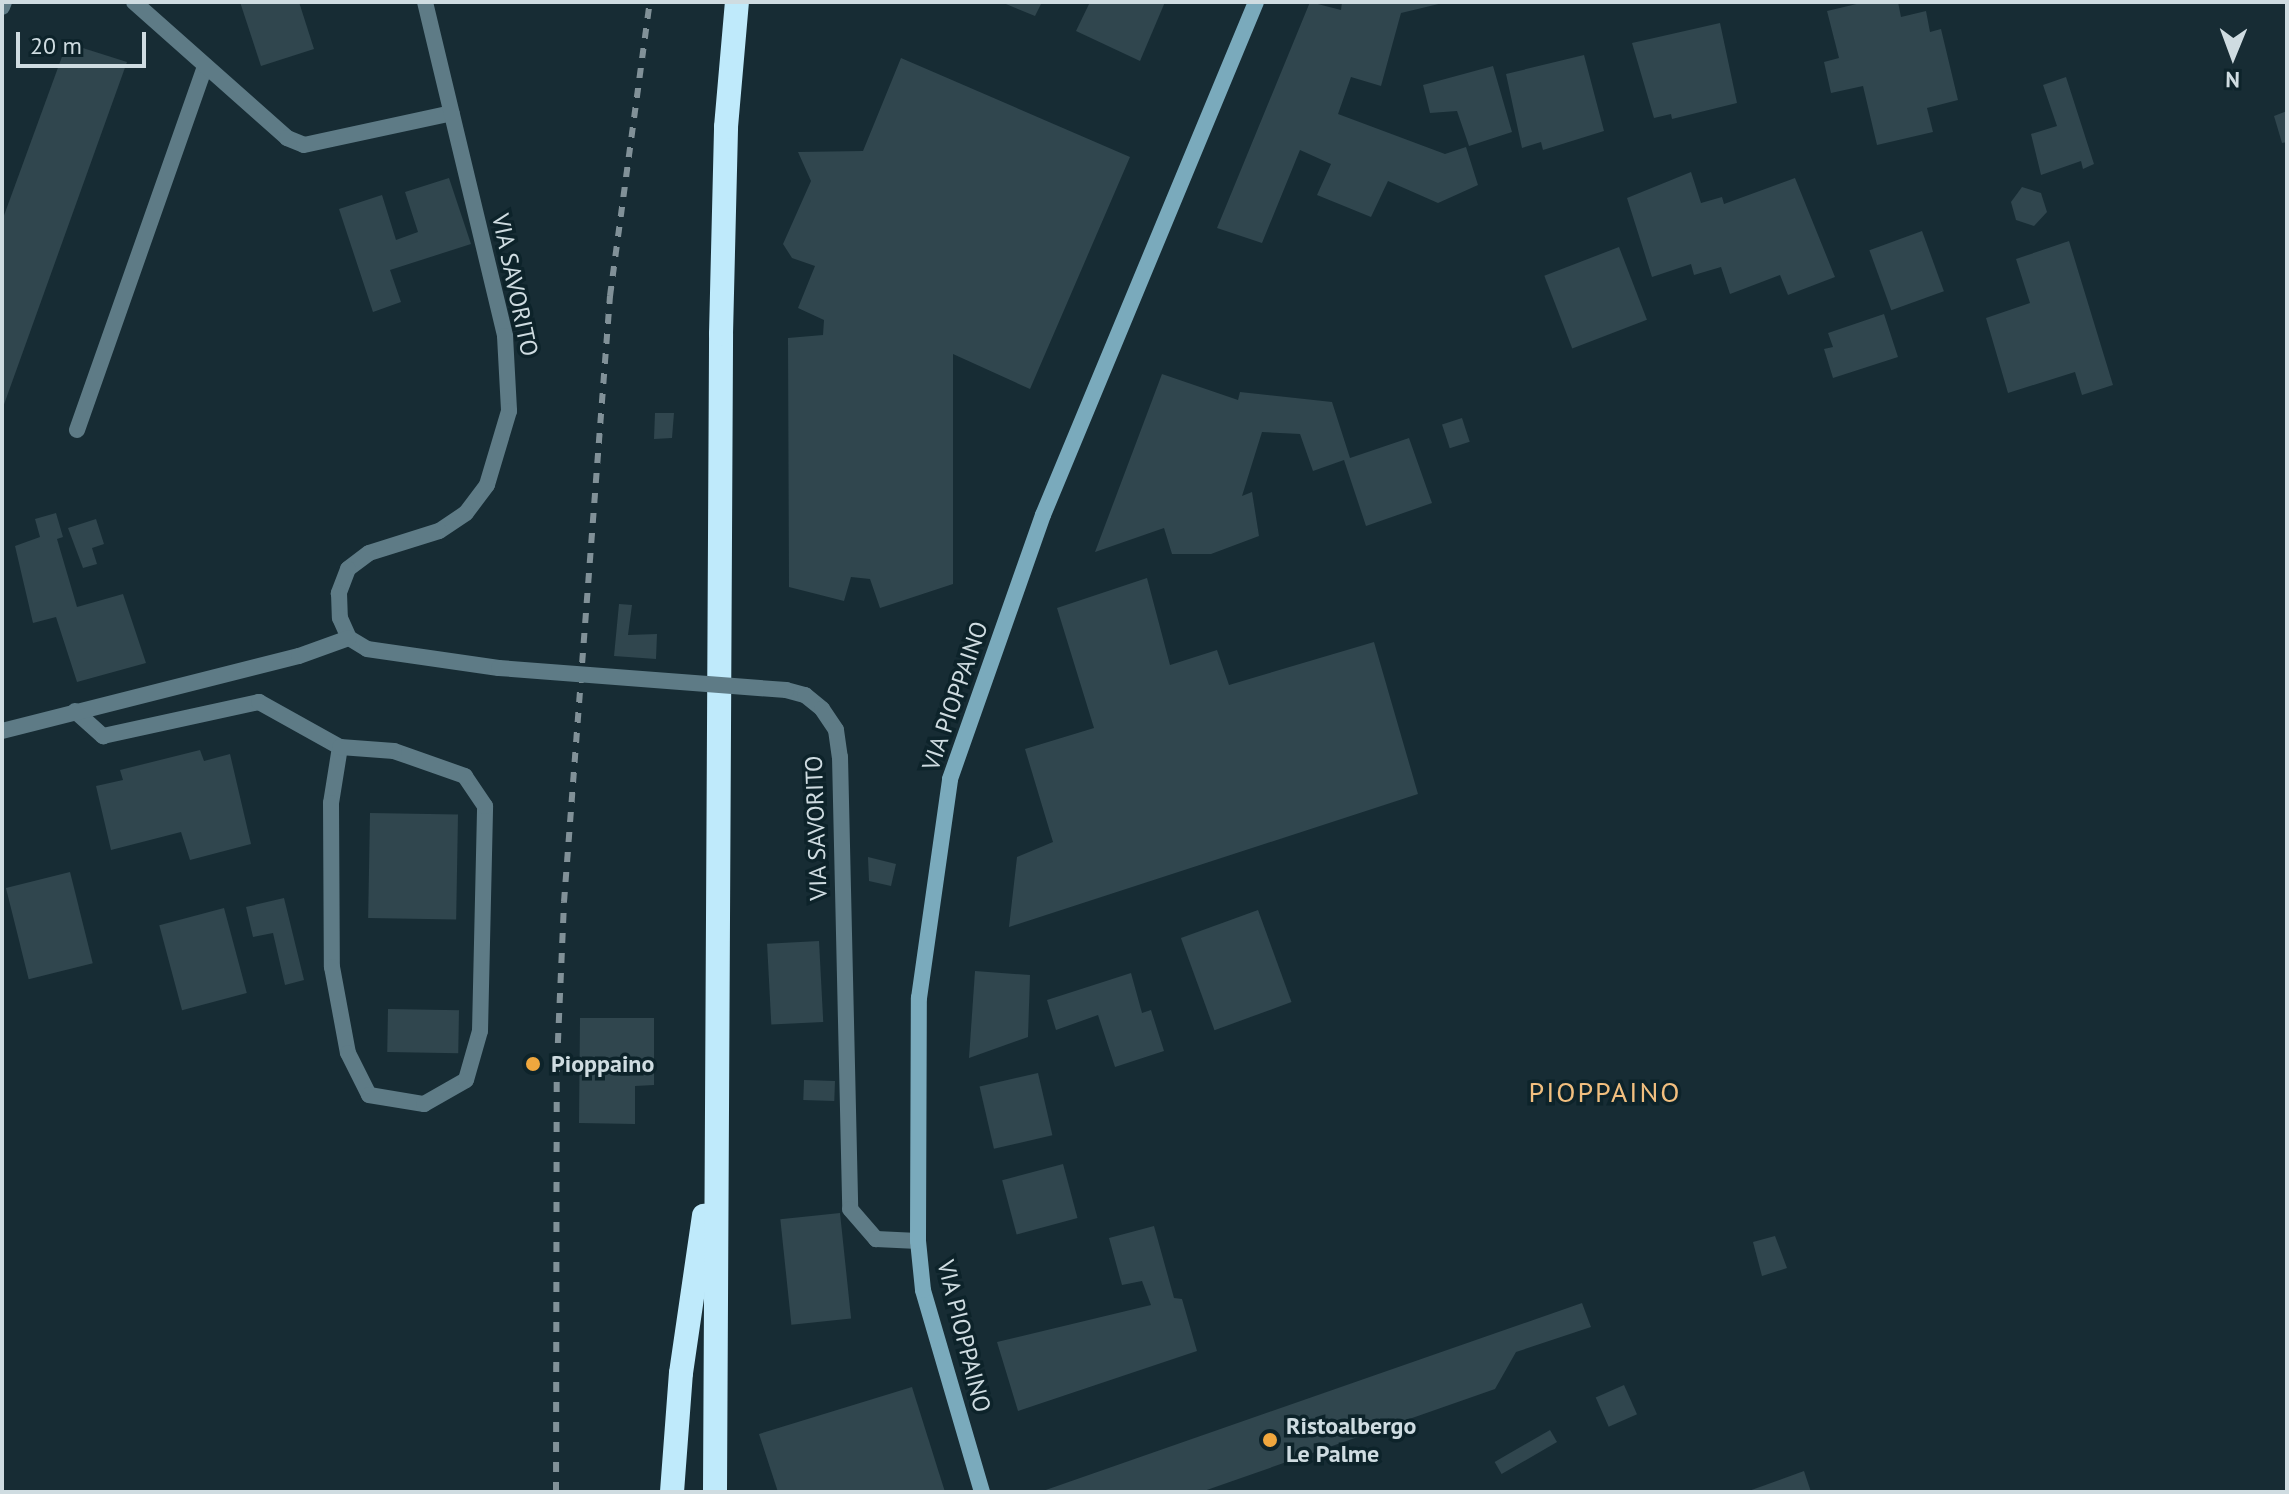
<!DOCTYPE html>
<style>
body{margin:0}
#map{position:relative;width:2289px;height:1494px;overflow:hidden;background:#172c34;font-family:"PT Sans",sans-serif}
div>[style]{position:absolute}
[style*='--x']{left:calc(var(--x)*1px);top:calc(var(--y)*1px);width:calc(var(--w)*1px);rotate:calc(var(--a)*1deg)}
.building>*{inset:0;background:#30464e;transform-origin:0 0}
.lane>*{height:16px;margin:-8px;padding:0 8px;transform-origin:8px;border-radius:8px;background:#5e7b86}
.street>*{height:16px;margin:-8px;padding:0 8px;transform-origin:8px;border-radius:8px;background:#5e7b86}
.secondary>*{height:16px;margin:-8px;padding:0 8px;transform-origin:8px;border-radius:8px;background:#7aaabc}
.highway>*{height:24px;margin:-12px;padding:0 12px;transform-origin:12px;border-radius:12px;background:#bfeafb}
.rail>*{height:6px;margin-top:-3px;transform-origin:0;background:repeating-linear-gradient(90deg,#819198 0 10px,transparent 0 20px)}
.street-bridge>*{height:16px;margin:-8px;padding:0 8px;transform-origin:8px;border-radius:8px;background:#5e7b86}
.dots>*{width:22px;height:22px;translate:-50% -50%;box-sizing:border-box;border:4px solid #0d232a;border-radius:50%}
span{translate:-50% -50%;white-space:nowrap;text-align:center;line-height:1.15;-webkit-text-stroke:7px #0d232a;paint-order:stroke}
.street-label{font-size:24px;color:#cfdce1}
.poi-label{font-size:24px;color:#cfdce1;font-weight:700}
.left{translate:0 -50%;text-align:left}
.quarter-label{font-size:28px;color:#f2bf7f;letter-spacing:2px}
.frame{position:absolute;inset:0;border:4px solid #cfdce1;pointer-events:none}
.north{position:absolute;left:2193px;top:16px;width:80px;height:80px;-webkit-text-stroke:6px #0d232a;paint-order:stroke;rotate:181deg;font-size:22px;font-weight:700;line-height:32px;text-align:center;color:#cfdce1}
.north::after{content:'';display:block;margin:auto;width:28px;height:36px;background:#cfdce1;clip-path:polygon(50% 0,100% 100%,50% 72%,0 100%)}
.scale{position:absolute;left:16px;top:32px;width:130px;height:36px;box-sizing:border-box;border:4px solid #cfdce1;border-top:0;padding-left:10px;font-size:24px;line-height:28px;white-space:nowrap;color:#cfdce1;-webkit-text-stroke:6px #0d232a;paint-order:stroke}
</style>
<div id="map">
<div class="building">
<i style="clip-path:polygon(240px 2px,299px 2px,314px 49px,261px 66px)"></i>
<i style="clip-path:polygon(1001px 2px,1042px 2px,1035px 16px)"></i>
<i style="clip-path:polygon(1090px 2px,1165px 2px,1140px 61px,1076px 31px)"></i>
<i style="clip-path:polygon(1310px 2px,1341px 10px,1342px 2px,1447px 2px,1401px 13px,1381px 86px,1351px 77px,1338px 114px,1445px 154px,1466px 147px,1478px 185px,1438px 203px,1388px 181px,1371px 217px,1317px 195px,1331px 164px,1300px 150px,1262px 243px,1217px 228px)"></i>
<i style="clip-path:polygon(1865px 2px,1898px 2px,1901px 17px,1926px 11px,1930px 32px,1941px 29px,1958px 100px,1927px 108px,1933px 132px,1877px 145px,1863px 86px,1831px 93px,1824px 62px,1839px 58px,1827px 11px)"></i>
<i style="clip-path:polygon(1720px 23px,1737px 103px,1672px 119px,1671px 114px,1654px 118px,1632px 43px)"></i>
<i style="clip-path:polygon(67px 43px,127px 62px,2px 410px,2px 221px)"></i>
<i style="clip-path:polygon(1584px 55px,1604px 131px,1543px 150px,1541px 142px,1522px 148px,1506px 74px)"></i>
<i style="clip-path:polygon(901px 58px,1130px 157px,1030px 389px,953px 354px,953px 584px,880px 608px,870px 579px,851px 577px,844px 601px,789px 587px,788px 338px,823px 335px,824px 320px,798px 308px,815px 266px,792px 258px,783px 244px,811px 181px,798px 152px,863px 151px)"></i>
<i style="clip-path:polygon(1493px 66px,1512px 132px,1469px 146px,1457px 111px,1430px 113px,1423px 85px)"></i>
<i style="clip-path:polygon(2066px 77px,2094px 164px,2083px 169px,2081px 161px,2041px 175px,2031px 134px,2057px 126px,2043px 85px)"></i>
<i style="clip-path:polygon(2287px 111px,2287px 142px,2282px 143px,2274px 116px)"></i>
<i style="clip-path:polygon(1691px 172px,1701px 203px,1722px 197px,1724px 204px,1795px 178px,1835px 277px,1788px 295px,1780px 275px,1730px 294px,1721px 267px,1694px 275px,1691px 264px,1652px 277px,1627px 198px)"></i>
<i style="clip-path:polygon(449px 178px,471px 244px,390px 270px,401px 302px,373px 312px,339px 209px,382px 195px,396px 240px,418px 232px,405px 192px)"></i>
<i style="clip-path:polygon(2022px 187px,2041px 193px,2047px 212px,2034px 226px,2016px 220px,2011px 202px)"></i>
<i style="left:1922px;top:231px;width:64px;height:56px;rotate:70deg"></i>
<i style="clip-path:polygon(2069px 241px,2113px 385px,2082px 395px,2075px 372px,2008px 393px,1986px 318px,2030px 303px,2016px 259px)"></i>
<i style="left:1619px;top:247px;width:78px;height:80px;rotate:69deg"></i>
<i style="clip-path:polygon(1884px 314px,1898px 357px,1833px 378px,1824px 349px,1833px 347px,1828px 333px)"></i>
<i style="clip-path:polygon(1162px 374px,1238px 400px,1240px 392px,1332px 402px,1350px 458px,1409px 438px,1432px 503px,1366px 526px,1344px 460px,1313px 471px,1300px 434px,1262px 432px,1242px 496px,1252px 492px,1259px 536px,1211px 554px,1172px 554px,1164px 528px,1095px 552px)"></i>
<i style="clip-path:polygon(655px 413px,674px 413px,672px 438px,654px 439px)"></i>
<i style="left:1462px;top:418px;width:25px;height:21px;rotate:72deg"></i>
<i style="clip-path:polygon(56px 513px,63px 537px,57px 539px,77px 607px,123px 594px,146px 663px,77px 682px,56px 617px,33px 623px,15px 546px,40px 537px,35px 519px)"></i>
<i style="clip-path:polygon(96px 519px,104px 544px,92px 548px,97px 564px,83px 568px,68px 528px)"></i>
<i style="clip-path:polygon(1147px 578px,1170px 665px,1217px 650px,1229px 685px,1374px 642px,1418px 794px,1009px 927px,1017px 857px,1053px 842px,1025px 749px,1094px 728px,1057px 608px)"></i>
<i style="clip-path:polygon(619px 604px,632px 605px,628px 635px,657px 634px,656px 659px,614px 656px)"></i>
<i style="clip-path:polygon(200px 750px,204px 761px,230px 754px,251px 844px,190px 860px,181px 832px,111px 850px,96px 786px,123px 780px,120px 770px)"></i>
<i style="left:370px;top:813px;width:88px;height:105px;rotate:1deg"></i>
<i style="clip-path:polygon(868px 857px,896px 864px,891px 886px,869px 881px)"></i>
<i style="left:70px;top:872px;width:94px;height:66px;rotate:76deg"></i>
<i style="clip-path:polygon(284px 898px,304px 980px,285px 985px,273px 933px,253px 937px,246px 907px)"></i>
<i style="left:224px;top:908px;width:88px;height:67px;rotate:75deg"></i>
<i style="left:1258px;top:910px;width:98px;height:82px;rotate:70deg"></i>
<i style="left:819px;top:941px;width:81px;height:52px;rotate:87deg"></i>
<i style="clip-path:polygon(975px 971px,1030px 975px,1028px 1037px,969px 1058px)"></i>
<i style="clip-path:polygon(1131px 973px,1142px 1013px,1151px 1010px,1164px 1051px,1115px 1067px,1098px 1015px,1056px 1030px,1047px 1000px)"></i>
<i style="left:388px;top:1009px;width:71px;height:43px;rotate:1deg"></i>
<i style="clip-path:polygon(580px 1018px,654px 1018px,654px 1085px,635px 1086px,635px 1124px,579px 1123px)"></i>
<i style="left:1038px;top:1073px;width:64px;height:60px;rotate:77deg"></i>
<i style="left:804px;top:1080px;width:31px;height:20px;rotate:2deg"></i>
<i style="left:1063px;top:1164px;width:56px;height:63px;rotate:75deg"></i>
<i style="left:840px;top:1213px;width:106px;height:60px;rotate:84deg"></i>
<i style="clip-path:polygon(1154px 1226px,1174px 1298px,1182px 1299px,1197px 1351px,1018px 1411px,997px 1342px,1151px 1305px,1142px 1281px,1122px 1285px,1109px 1238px)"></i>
<i style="clip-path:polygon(1775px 1236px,1787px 1268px,1762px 1276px,1753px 1242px)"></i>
<i style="clip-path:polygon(1582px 1303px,1591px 1327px,1516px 1352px,1495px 1389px,1201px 1492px,1040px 1492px)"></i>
<i style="left:1624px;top:1385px;width:32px;height:31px;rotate:66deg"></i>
<i style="clip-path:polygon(912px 1387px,945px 1492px,778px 1492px,759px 1434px)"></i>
<i style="left:1550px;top:1430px;width:14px;height:64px;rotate:60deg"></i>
<i style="clip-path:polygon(1804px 1471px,1811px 1492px,1746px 1492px)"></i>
</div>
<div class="lane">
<i style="--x:2;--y:7;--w:5;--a:-68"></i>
<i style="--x:77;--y:430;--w:386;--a:-70.6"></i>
</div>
<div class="street">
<i style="--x:134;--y:2;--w:205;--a:41.6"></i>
<i style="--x:287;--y:138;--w:18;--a:22"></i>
<i style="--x:304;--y:145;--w:151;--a:-12.2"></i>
<i style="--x:425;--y:2;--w:343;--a:76.5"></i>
<i style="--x:505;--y:336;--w:75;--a:86.9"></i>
<i style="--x:509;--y:411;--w:77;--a:106.6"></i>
<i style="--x:487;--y:485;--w:35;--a:127"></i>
<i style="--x:466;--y:513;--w:32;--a:146"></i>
<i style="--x:439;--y:531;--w:73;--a:162.6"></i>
<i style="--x:369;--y:553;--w:26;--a:143"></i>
<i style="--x:348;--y:569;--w:26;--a:111"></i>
<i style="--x:339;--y:593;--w:25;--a:88"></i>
<i style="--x:340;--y:618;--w:22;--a:66"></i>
<i style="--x:349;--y:638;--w:21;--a:31"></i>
<i style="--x:367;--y:649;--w:133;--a:8.2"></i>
<i style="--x:786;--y:690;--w:20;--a:15"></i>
<i style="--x:805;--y:695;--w:22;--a:39"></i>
<i style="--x:822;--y:709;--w:25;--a:56"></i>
<i style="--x:836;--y:730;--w:27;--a:82"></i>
<i style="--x:840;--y:757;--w:452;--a:88.7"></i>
<i style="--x:850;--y:1209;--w:40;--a:49"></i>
<i style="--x:876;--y:1239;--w:42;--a:2.7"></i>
<i style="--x:75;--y:711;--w:38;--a:42"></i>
<i style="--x:103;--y:736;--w:160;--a:-12.3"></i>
<i style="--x:259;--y:702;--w:93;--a:29.1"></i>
<i style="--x:340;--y:747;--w:57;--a:99.1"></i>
<i style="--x:331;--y:803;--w:164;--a:89.7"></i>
<i style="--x:332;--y:967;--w:87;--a:79.5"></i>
<i style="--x:348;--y:1053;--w:47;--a:63.4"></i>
<i style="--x:369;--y:1095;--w:56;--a:9.3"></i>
<i style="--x:424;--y:1104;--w:48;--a:-29.7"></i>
<i style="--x:466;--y:1080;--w:51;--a:-74.1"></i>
<i style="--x:480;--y:1031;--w:225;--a:-88.7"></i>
<i style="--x:485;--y:806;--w:36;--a:-124"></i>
<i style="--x:465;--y:776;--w:75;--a:-160.6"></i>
<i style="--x:394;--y:751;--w:54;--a:-175.8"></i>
<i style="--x:2;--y:731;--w:306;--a:-14.2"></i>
<i style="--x:299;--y:656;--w:53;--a:-19.8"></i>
</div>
<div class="secondary">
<i style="--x:982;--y:1492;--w:210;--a:-106.3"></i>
<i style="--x:923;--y:1290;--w:49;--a:-95.8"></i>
<i style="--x:918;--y:1241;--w:243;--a:-89.8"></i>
<i style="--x:919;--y:998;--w:221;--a:-81.9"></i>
<i style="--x:950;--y:779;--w:280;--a:-70.6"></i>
<i style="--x:1043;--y:515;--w:555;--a:-67.45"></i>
</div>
<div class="highway">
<i style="--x:672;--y:1492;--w:119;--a:-85.7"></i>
<i style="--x:681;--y:1373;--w:159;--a:-81.7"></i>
<i style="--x:715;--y:1492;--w:1158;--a:-89.7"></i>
<i style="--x:721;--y:334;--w:207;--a:-88.6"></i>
<i style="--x:726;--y:127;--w:125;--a:-85"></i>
</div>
<div class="rail">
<i style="--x:556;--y:1492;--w:429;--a:-89.9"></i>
<i style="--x:557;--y:1063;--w:161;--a:-87.5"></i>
<i style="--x:564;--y:902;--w:608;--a:-85.66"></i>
<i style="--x:610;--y:296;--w:297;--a:-82.3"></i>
</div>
<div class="street-bridge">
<i style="--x:499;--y:668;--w:288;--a:4.4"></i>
</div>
<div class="dots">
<i style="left:533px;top:1064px;background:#efa73e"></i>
<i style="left:1270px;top:1440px;background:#efa73e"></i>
</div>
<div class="street-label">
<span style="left:515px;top:285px;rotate:78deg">VIA SAVORITO</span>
<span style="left:955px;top:696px;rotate:-71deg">VIA PIOPPAINO</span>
<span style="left:816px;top:828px;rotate:-92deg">VIA SAVORITO</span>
<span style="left:964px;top:1336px;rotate:76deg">VIA PIOPPAINO</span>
</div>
<div class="poi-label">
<span class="left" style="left:551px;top:1064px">Pioppaino</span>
<span class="left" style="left:1286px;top:1440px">Ristoalbergo<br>Le Palme</span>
</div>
<div class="quarter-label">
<span style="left:1605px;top:1092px">PIOPPAINO</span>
</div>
<div class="frame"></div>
<div class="north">N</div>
<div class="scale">20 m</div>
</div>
